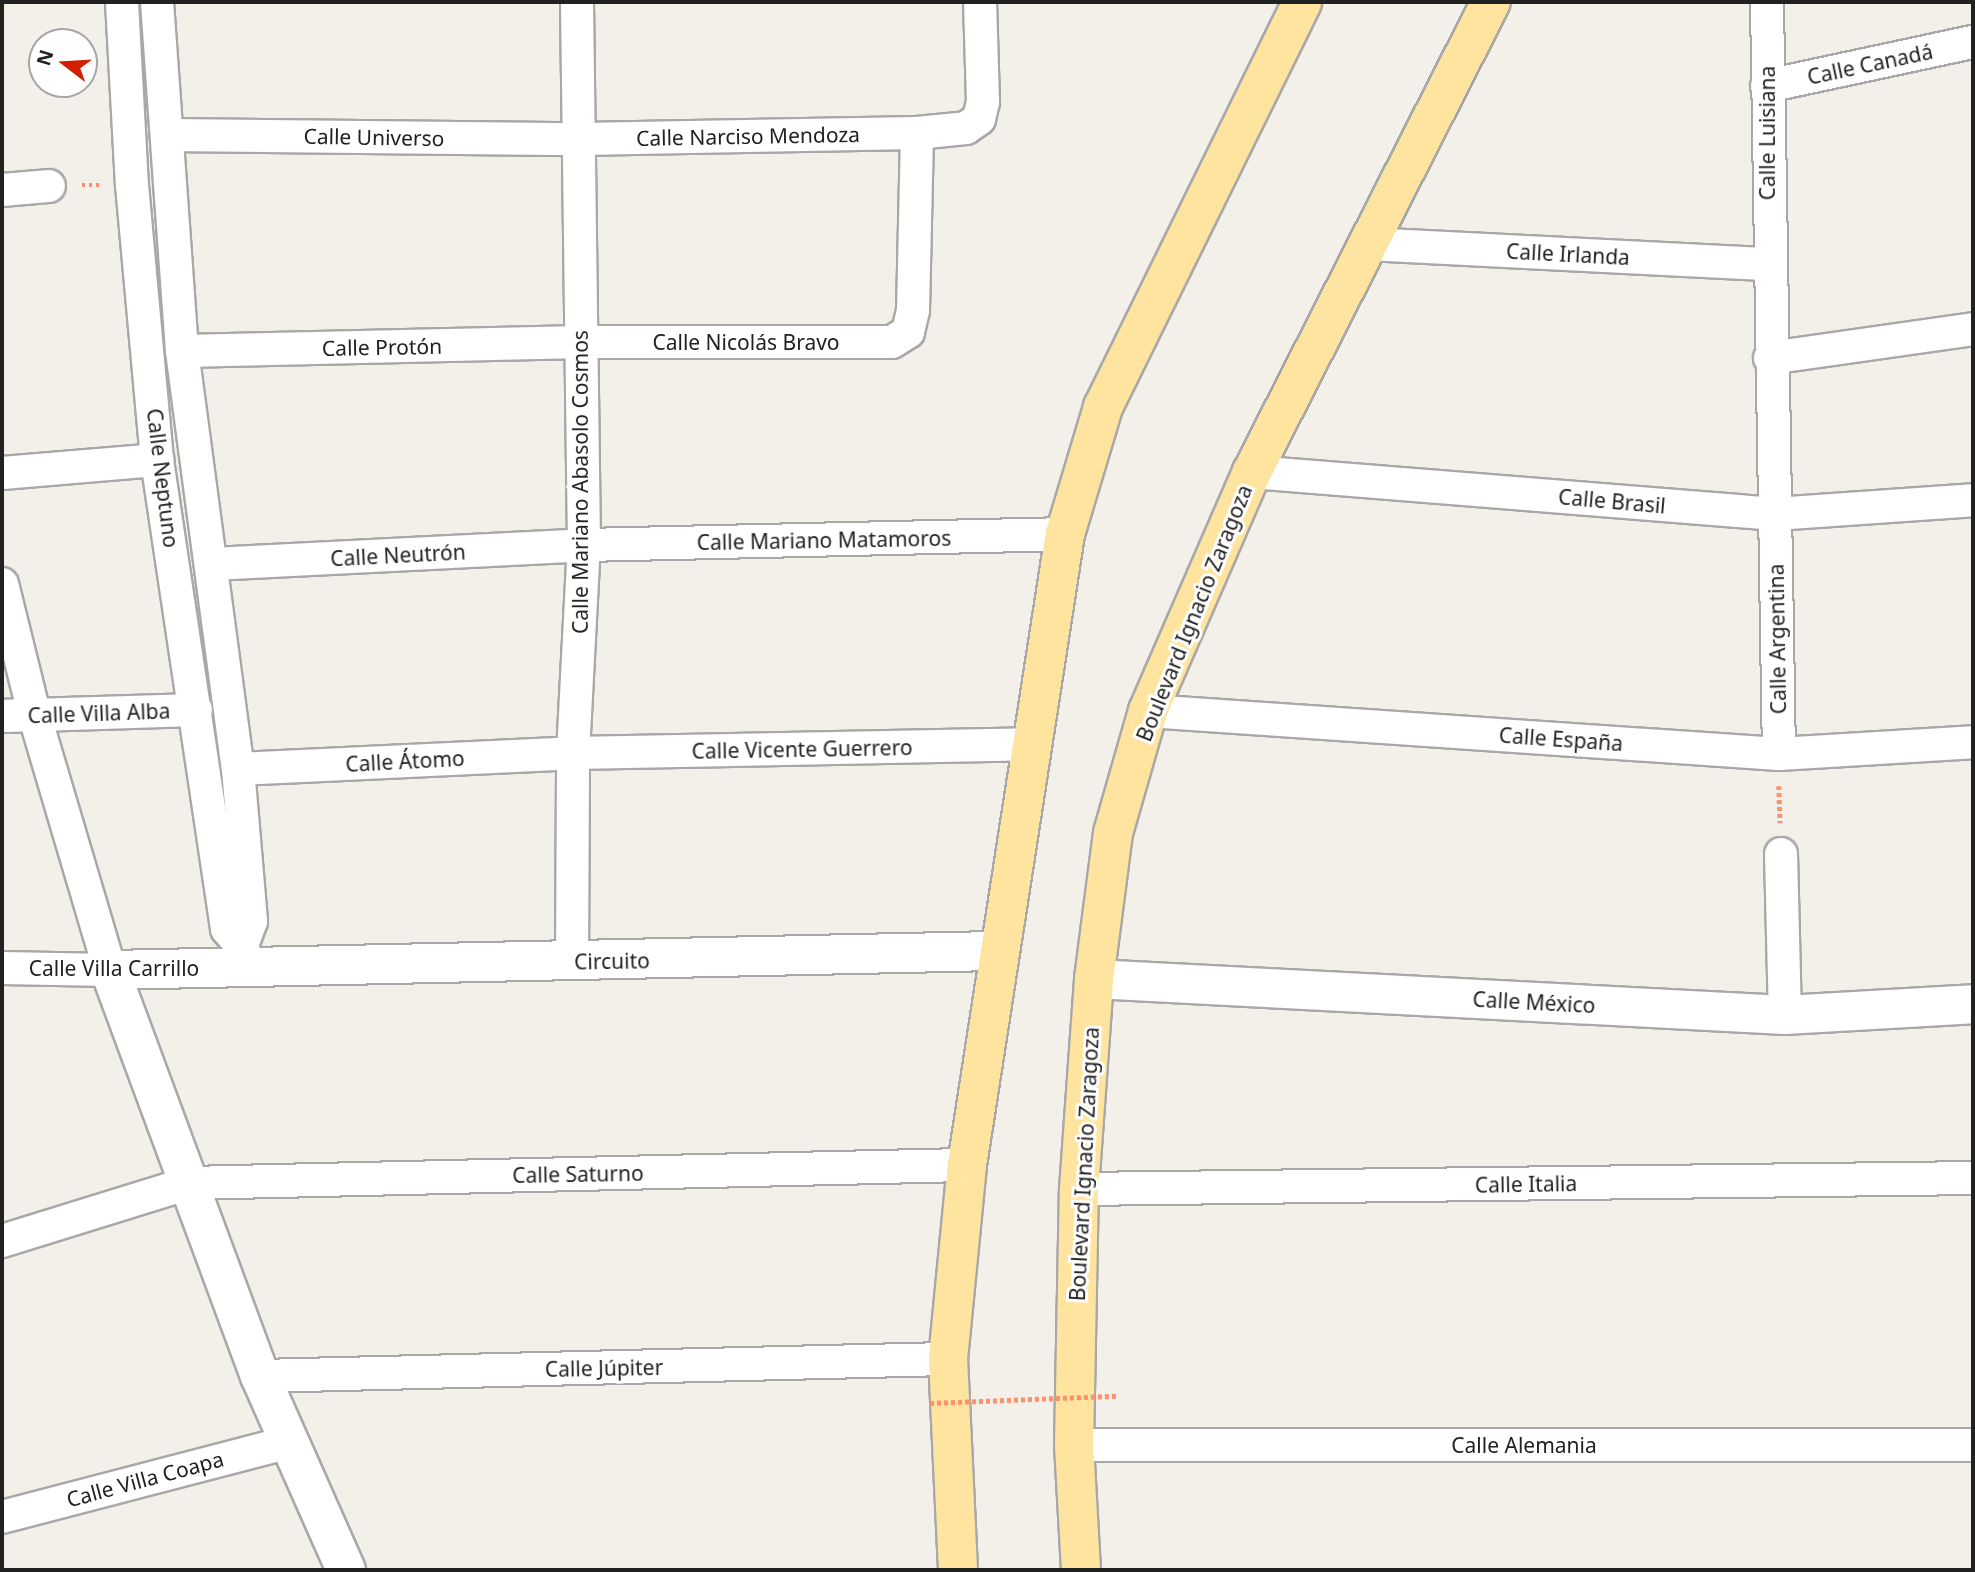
<!DOCTYPE html>
<meta charset="utf-8">
<style>
body{margin:0}
#map{position:relative;width:1975px;height:1572px;overflow:hidden;background:#f2f0e8;font-family:"Noto Sans",sans-serif}
div>[style]{position:absolute}
[style*='--x']{left:calc(var(--x)*1px);top:calc(var(--y)*1px);width:calc(var(--w)*1px);rotate:calc(var(--a)*1deg)}
.path>*{height:4.5px;margin-top:-2.25px;transform-origin:0;background:repeating-linear-gradient(90deg,#ff906c 0 3.5px,transparent 0 7px)}
.roads{filter:drop-shadow(2px 0 #a8a8a8) drop-shadow(-2px 0 #a8a8a8) drop-shadow(0 2px #a8a8a8) drop-shadow(0 -2px #a8a8a8)}
.minor>*{height:32px;margin:-16px;padding:0 16px;transform-origin:16px;border-radius:16px;background:#fff}
.tertiary>*{height:38px;margin:-19px;padding:0 19px;transform-origin:19px;border-radius:19px;background:#fff}
.primary>*{height:38px;margin:-19px;padding:0 19px;transform-origin:19px;border-radius:19px;background:#ffe4a0}
.path-bridge>*{height:4.5px;margin-top:-2.25px;transform-origin:0;background:repeating-linear-gradient(90deg,#ff906c 0 3.5px,transparent 0 7px)}
span{translate:-50% -50%;white-space:nowrap;text-align:center;line-height:1.15;-webkit-text-stroke:6px #fff;paint-order:stroke}
.street-label{font-size:21px;color:#212121}
.frame{position:absolute;inset:0;border:4px solid #212121;pointer-events:none}
.north{position:absolute;left:28px;top:28px;width:70px;height:70px;box-sizing:border-box;background:#fff;border:2px solid #a6a6a6;border-radius:50%;rotate:287deg;font-size:19px;font-weight:700;line-height:28px;text-align:center;color:#212121}
.north::after{content:'';display:block;margin:auto;width:24px;height:32px;background:#d31f00;clip-path:polygon(50% 0,100% 100%,50% 72%,0 100%)}
</style>
<div id="map">
<div class="path">
<i style="--x:82;--y:185;--w:19;--a:0"></i>
<i style="--x:1779;--y:786;--w:37;--a:88"></i>
</div>
<div class="roads">
<div class="minor">
<i style="--x:122;--y:2;--w:183;--a:86.9"></i>
<i style="--x:132;--y:185;--w:276;--a:84.8"></i>
<i style="--x:157;--y:460;--w:474;--a:81.5"></i>
<i style="--x:227;--y:929;--w:23;--a:49"></i>
<i style="--x:242;--y:946;--w:23;--a:70"></i>
<i style="--x:157;--y:2;--w:350;--a:85.9"></i>
<i style="--x:182;--y:351;--w:422;--a:82.4"></i>
<i style="--x:238;--y:769;--w:153;--a:85.1"></i>
<i style="--x:251;--y:921;--w:27;--a:110"></i>
<i style="--x:1767;--y:2;--w:752;--a:89.09"></i>
<i style="--x:1767;--y:86;--w:211;--a:-12.1"></i>
<i style="--x:168;--y:135;--w:412;--a:0.6"></i>
<i style="--x:580;--y:139;--w:337;--a:-1"></i>
<i style="--x:917;--y:133;--w:49;--a:-5.8"></i>
<i style="--x:966;--y:128;--w:16;--a:-35"></i>
<i style="--x:979;--y:119;--w:17;--a:-77"></i>
<i style="--x:983;--y:102;--w:100;--a:-91.7"></i>
<i style="--x:2;--y:190;--w:47;--a:-4.9"></i>
<i style="--x:1368;--y:244;--w:400;--a:2.9"></i>
<i style="--x:182;--y:351;--w:400;--a:-1.3"></i>
<i style="--x:582;--y:342;--w:310;--a:0"></i>
<i style="--x:892;--y:342;--w:19;--a:-32"></i>
<i style="--x:908;--y:332;--w:22;--a:-77"></i>
<i style="--x:913;--y:311;--w:178;--a:-88.7"></i>
<i style="--x:1770;--y:358;--w:205;--a:-8.1"></i>
<i style="--x:1252;--y:472;--w:525;--a:4.59"></i>
<i style="--x:1775;--y:514;--w:198;--a:-4"></i>
<i style="--x:2;--y:473;--w:156;--a:-4.8"></i>
<i style="--x:213;--y:564;--w:371;--a:-2.9"></i>
<i style="--x:584;--y:545;--w:481;--a:-1.3"></i>
<i style="--x:2;--y:584;--w:137;--a:76.1"></i>
<i style="--x:35;--y:717;--w:264;--a:73.5"></i>
<i style="--x:110;--y:970;--w:108;--a:-178.9"></i>
<i style="--x:1148;--y:711;--w:632;--a:3.9"></i>
<i style="--x:1779;--y:754;--w:194;--a:-3.5"></i>
<i style="--x:2;--y:716;--w:194;--a:-1.8"></i>
<i style="--x:238;--y:769;--w:335;--a:-2.7"></i>
<i style="--x:573;--y:753;--w:457;--a:-1.1"></i>
<i style="--x:1781;--y:854;--w:161;--a:88.6"></i>
<i style="--x:572;--y:962;--w:209;--a:-89.7"></i>
<i style="--x:573;--y:753;--w:208;--a:-87"></i>
<i style="--x:584;--y:545;--w:543;--a:-90.74"></i>
<i style="--x:1079;--y:1189;--w:894;--a:-0.7"></i>
<i style="--x:2;--y:1241;--w:196;--a:-17.2"></i>
<i style="--x:189;--y:1183;--w:778;--a:-1.33"></i>
<i style="--x:260;--y:1376;--w:688;--a:-1.42"></i>
<i style="--x:1074;--y:1445;--w:899;--a:0"></i>
<i style="--x:2;--y:1517;--w:297;--a:-14.6"></i>
</div>
<div class="tertiary">
<i style="--x:1094;--y:979;--w:692;--a:2.98"></i>
<i style="--x:1785;--y:1015;--w:188;--a:-3.3"></i>
<i style="--x:346;--y:1570;--w:212;--a:-113.9"></i>
<i style="--x:260;--y:1376;--w:433;--a:-110.3"></i>
<i style="--x:110;--y:970;--w:888;--a:-1.23"></i>
</div>
<div class="primary">
<i style="--x:958;--y:1570;--w:211;--a:-92.7"></i>
<i style="--x:948;--y:1359;--w:195;--a:-84.4"></i>
<i style="--x:967;--y:1165;--w:639;--a:-81.17"></i>
<i style="--x:1065;--y:534;--w:133;--a:-73.3"></i>
<i style="--x:1103;--y:407;--w:451;--a:-63.8"></i>
<i style="--x:1081;--y:1570;--w:125;--a:-93.2"></i>
<i style="--x:1074;--y:1445;--w:256;--a:-88.9"></i>
<i style="--x:1079;--y:1189;--w:211;--a:-85.9"></i>
<i style="--x:1094;--y:979;--w:147;--a:-82.6"></i>
<i style="--x:1113;--y:833;--w:127;--a:-74"></i>
<i style="--x:1148;--y:711;--w:261;--a:-66.5"></i>
<i style="--x:1252;--y:472;--w:527;--a:-63.05"></i>
</div>
</div>
<div class="path-bridge">
<i style="--x:930;--y:1403;--w:186;--a:-2.2"></i>
</div>
<div class="street-label">
<span style="left:1870px;top:64px;rotate:-12deg">Calle Canadá</span>
<span style="left:1767px;top:133px;rotate:-90deg">Calle Luisiana</span>
<span style="left:748px;top:136px;rotate:-1deg">Calle Narciso Mendoza</span>
<span style="left:374px;top:137px;rotate:1deg">Calle Universo</span>
<span style="left:1568px;top:254px;rotate:3deg">Calle Irlanda</span>
<span style="left:746px;top:342px">Calle Nicolás Bravo</span>
<span style="left:382px;top:347px;rotate:-1deg">Calle Protón</span>
<span style="left:163px;top:478px;rotate:83deg">Calle Neptuno</span>
<span style="left:580px;top:482px;rotate:-90deg">Calle Mariano Abasolo Cosmos</span>
<span style="left:1612px;top:501px;rotate:5deg">Calle Brasil</span>
<span style="left:824px;top:540px;rotate:-1deg">Calle Mariano Matamoros</span>
<span style="left:398px;top:555px;rotate:-3deg">Calle Neutrón</span>
<span style="left:1194px;top:613px;rotate:-68deg">Boulevard Ignacio Zaragoza</span>
<span style="left:1777px;top:639px;rotate:-91deg">Calle Argentina</span>
<span style="left:99px;top:713px;rotate:-2deg">Calle Villa Alba</span>
<span style="left:1561px;top:739px;rotate:4deg">Calle España</span>
<span style="left:802px;top:749px;rotate:-1deg">Calle Vicente Guerrero</span>
<span style="left:405px;top:761px;rotate:-3deg">Calle Átomo</span>
<span style="left:612px;top:961px;rotate:-1deg">Circuito</span>
<span style="left:114px;top:968px">Calle Villa Carrillo</span>
<span style="left:1534px;top:1002px;rotate:3deg">Calle México</span>
<span style="left:1084px;top:1164px;rotate:-87deg">Boulevard Ignacio Zaragoza</span>
<span style="left:578px;top:1174px;rotate:-1deg">Calle Saturno</span>
<span style="left:1526px;top:1184px;rotate:-1deg">Calle Italia</span>
<span style="left:604px;top:1368px;rotate:-1deg">Calle Júpiter</span>
<span style="left:1524px;top:1445px">Calle Alemania</span>
<span style="left:145px;top:1479px;rotate:-15deg">Calle Villa Coapa</span>
</div>
<div class="frame"></div>
<div class="north">N</div>
</div>
